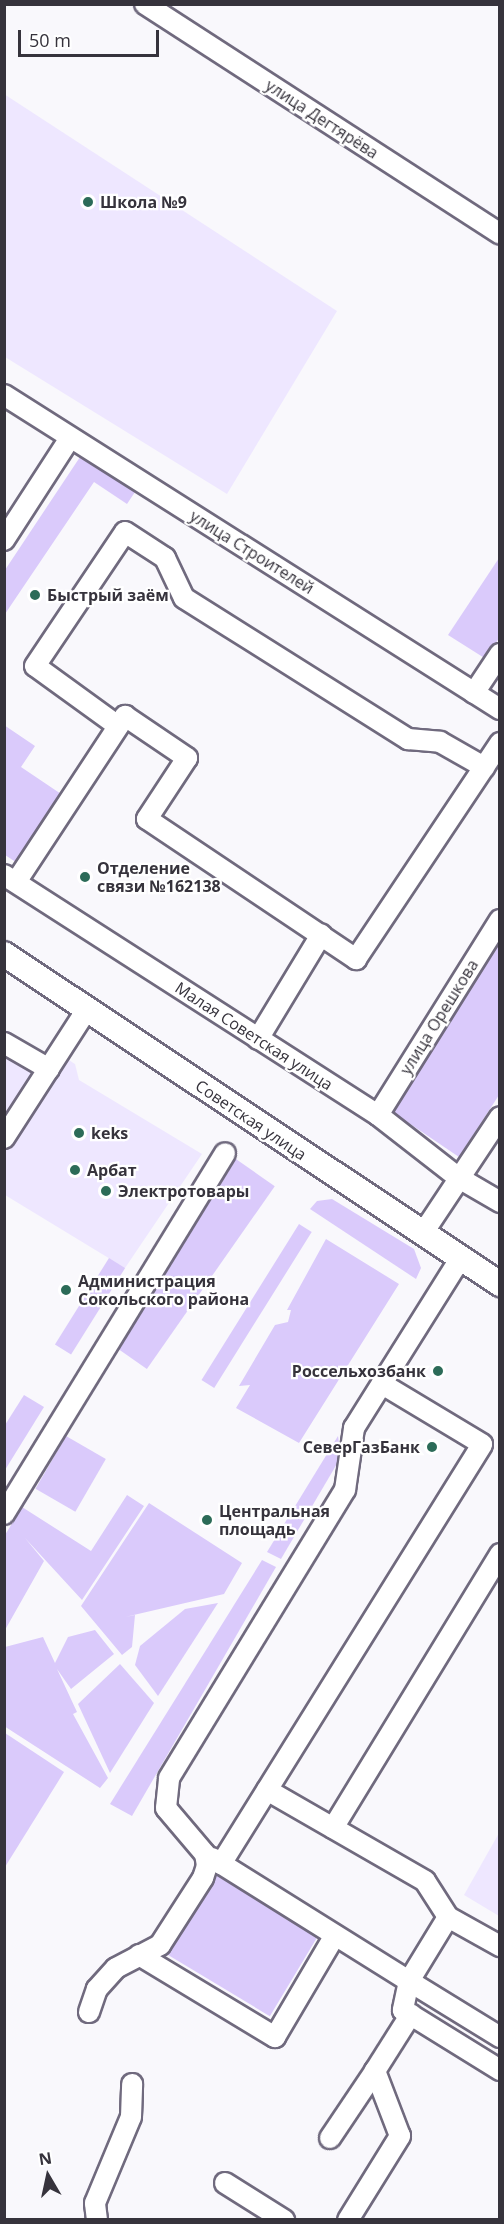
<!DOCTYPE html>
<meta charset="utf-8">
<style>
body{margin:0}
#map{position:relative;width:504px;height:2224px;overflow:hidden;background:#f9f8fc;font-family:"Open Sans",sans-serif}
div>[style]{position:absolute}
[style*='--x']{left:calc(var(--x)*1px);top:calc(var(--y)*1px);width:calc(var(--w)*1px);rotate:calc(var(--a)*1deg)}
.built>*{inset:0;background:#eee7ff}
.green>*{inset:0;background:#dacafb;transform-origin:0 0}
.roads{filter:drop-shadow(2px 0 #706a7e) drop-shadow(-2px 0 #706a7e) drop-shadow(0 2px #706a7e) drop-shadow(0 -2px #706a7e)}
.minor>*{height:20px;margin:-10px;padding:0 10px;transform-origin:10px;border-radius:10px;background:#fff}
.major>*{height:24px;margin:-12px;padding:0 12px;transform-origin:12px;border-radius:12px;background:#fff}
.dots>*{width:16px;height:16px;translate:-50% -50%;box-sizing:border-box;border:3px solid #fff;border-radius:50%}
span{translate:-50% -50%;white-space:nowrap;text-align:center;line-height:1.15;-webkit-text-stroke:4.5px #fff;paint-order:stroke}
.street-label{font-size:16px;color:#36333c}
.poi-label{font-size:16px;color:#36333c;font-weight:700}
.left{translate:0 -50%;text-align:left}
.right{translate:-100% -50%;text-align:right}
.frame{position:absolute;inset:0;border:6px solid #36333c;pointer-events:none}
.north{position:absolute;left:18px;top:2146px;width:60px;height:60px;-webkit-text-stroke:4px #fff;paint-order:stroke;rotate:351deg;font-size:16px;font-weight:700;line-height:24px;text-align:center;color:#36333c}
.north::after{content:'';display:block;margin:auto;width:21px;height:27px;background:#36333c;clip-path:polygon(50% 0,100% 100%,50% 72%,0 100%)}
.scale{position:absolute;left:18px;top:30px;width:141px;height:27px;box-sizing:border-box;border:3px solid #36333c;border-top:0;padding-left:8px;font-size:18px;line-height:21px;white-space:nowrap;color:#36333c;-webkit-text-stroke:4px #fff;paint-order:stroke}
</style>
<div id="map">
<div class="built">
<i style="clip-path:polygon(4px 94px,337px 311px,227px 494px,5px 357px)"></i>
<i style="clip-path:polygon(4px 1029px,44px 1054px,53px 1050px,75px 1064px,79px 1080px,202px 1154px,125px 1268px,5px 1195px)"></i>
<i style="clip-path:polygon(499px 1833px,499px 1916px,464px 1895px)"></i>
</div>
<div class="green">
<i style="clip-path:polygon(80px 457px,135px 492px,127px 504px,94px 482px,5px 614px,5px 570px)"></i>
<i style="clip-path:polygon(499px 558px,499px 638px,486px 659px,448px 635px)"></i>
<i style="clip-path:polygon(4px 725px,35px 746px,21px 767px,70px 800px,25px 868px,5px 855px)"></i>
<i style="clip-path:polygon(499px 939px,499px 1095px,459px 1157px,391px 1111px)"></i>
<i style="left:233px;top:1157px;width:51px;height:223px;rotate:35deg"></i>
<i style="clip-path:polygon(332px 1199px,414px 1249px,421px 1268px,416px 1279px,310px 1209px,317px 1201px)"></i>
<i style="left:299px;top:1224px;width:15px;height:184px;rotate:32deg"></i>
<i style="clip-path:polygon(326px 1239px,399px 1284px,299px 1443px,236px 1408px,250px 1385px,239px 1386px,275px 1325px,288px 1322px,291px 1310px,287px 1310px)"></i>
<i style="left:109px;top:1258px;width:19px;height:102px;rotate:32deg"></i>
<i style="clip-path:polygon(24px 1395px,44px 1407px,5px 1470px,5px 1425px)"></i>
<i style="left:66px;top:1436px;width:46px;height:61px;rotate:30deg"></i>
<i style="clip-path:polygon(338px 1436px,341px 1457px,281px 1559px,267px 1552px)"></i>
<i style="clip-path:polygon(127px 1495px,144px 1506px,82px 1600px,25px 1538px,44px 1561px,5px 1630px,5px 1535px,22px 1507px,91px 1551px)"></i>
<i style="clip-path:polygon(149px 1503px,242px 1563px,224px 1594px,125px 1617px,135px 1615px,132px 1647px,122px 1655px,81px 1606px)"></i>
<i style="clip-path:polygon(262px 1560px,276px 1567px,132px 1816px,110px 1804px)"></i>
<i style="clip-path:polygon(218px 1603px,158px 1696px,135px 1665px,140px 1646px,185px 1609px)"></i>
<i style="clip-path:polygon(95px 1630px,114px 1654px,71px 1689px,57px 1669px,77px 1712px,73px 1714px,108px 1778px,100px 1788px,4px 1726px,5px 1647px,43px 1637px,55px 1663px,68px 1637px)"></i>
<i style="clip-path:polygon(120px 1664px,154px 1703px,110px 1773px,78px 1704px)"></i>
<i style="clip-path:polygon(5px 1733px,64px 1772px,5px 1867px)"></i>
<i style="left:213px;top:1870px;width:124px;height:96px;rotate:31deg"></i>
</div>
<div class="roads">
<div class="minor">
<i style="--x:145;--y:4;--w:423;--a:32.9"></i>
<i style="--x:4;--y:395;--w:587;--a:32.34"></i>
<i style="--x:4;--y:540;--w:121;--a:-57.1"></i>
<i style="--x:474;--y:693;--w:47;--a:-56.3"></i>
<i style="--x:118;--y:726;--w:102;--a:-144.1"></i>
<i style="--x:35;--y:666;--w:161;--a:-56.1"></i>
<i style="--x:125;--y:532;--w:48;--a:33"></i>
<i style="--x:165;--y:558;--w:44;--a:64.6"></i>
<i style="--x:184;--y:598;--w:265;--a:32.2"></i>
<i style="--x:408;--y:739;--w:32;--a:5"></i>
<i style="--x:440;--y:742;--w:51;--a:29.6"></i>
<i style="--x:4;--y:875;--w:444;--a:32.7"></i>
<i style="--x:378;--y:1115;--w:103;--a:37.9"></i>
<i style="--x:459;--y:1178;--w:48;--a:30.3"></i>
<i style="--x:16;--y:882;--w:199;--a:-56.7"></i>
<i style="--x:125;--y:716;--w:75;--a:34.1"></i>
<i style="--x:187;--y:758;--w:73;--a:123.3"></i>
<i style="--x:147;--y:819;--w:252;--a:33.8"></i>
<i style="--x:356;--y:959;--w:260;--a:-56.3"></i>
<i style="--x:258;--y:1039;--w:122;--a:-58.8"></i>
<i style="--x:4;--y:1043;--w:52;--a:30"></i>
<i style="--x:378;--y:1115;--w:230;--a:-58"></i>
<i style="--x:4;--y:1138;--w:153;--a:-57.2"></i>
<i style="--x:423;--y:1233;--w:139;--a:-56.4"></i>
<i style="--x:4;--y:1514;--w:423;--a:-58.5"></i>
<i style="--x:267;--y:1790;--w:182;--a:29.9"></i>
<i style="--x:425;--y:1881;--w:43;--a:57.4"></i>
<i style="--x:333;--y:1828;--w:321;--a:-58.6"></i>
<i style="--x:212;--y:1858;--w:232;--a:32"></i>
<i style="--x:409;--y:1981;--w:75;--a:-58.6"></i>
<i style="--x:448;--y:1917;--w:60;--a:29.1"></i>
<i style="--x:221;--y:1864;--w:494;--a:-58.1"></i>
<i style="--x:482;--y:1444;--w:117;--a:-149"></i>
<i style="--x:139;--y:1955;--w:159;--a:31.1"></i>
<i style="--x:275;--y:2037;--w:118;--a:-59.5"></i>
<i style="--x:89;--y:2012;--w:24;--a:-71"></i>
<i style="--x:97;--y:1989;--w:28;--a:-48"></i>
<i style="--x:116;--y:1968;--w:50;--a:-27.6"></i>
<i style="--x:160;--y:1945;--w:80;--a:-57.3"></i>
<i style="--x:203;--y:1878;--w:13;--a:-72"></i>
<i style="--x:207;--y:1866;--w:12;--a:-99"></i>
<i style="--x:205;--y:1854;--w:60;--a:-130.3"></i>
<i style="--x:166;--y:1808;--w:30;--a:-84"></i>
<i style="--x:169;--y:1778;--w:338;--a:-58.6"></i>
<i style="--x:345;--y:1490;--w:63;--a:-81.7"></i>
<i style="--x:354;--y:1428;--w:199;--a:-57.9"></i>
<i style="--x:500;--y:2037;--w:107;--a:-148.4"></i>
<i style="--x:409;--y:1981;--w:30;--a:102"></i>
<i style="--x:403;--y:2010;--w:114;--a:31.7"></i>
<i style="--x:330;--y:2138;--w:81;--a:-56.1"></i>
<i style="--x:225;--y:2183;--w:70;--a:32.1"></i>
<i style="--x:97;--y:2220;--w:17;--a:-97"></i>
<i style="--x:95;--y:2203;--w:93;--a:-67.3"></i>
<i style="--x:131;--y:2117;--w:33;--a:-88"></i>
<i style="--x:348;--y:2220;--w:99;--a:-58.2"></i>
<i style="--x:400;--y:2136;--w:70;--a:-111"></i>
<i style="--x:375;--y:2071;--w:67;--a:-57.7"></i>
</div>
<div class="major">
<i style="--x:4;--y:954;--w:596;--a:33.64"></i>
</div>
</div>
<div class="dots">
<i style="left:88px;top:202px;background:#2c6b58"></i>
<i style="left:35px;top:595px;background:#2c6b58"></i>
<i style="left:85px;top:877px;background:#2c6b58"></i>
<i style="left:79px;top:1133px;background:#2c6b58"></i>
<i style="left:75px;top:1170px;background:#2c6b58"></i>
<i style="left:106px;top:1191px;background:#2c6b58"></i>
<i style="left:66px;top:1290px;background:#2c6b58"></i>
<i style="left:438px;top:1371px;background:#2c6b58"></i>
<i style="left:432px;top:1447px;background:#2c6b58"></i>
<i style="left:207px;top:1520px;background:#2c6b58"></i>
</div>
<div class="street-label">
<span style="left:322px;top:119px;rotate:33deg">улица Дегтярёва</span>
<span style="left:252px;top:552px;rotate:32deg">улица Строителей</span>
<span style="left:439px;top:1017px;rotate:-58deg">улица Орешкова</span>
<span style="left:254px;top:1036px;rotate:33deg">Малая Советская улица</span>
<span style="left:251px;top:1120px;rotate:34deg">Советская улица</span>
</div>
<div class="poi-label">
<span class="left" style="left:100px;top:202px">Школа №9</span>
<span class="left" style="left:47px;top:595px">Быстрый заём</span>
<span class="left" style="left:97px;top:877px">Отделение<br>связи №162138</span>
<span class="left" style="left:91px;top:1133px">keks</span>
<span class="left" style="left:87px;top:1170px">Арбат</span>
<span class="left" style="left:118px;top:1191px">Электротовары</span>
<span class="left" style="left:78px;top:1290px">Администрация<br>Сокольского района</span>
<span class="right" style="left:426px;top:1371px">Россельхозбанк</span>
<span class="right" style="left:420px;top:1447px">СеверГазБанк</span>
<span class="left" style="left:219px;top:1520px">Центральная<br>площадь</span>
</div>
<div class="frame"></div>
<div class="north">N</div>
<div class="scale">50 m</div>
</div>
